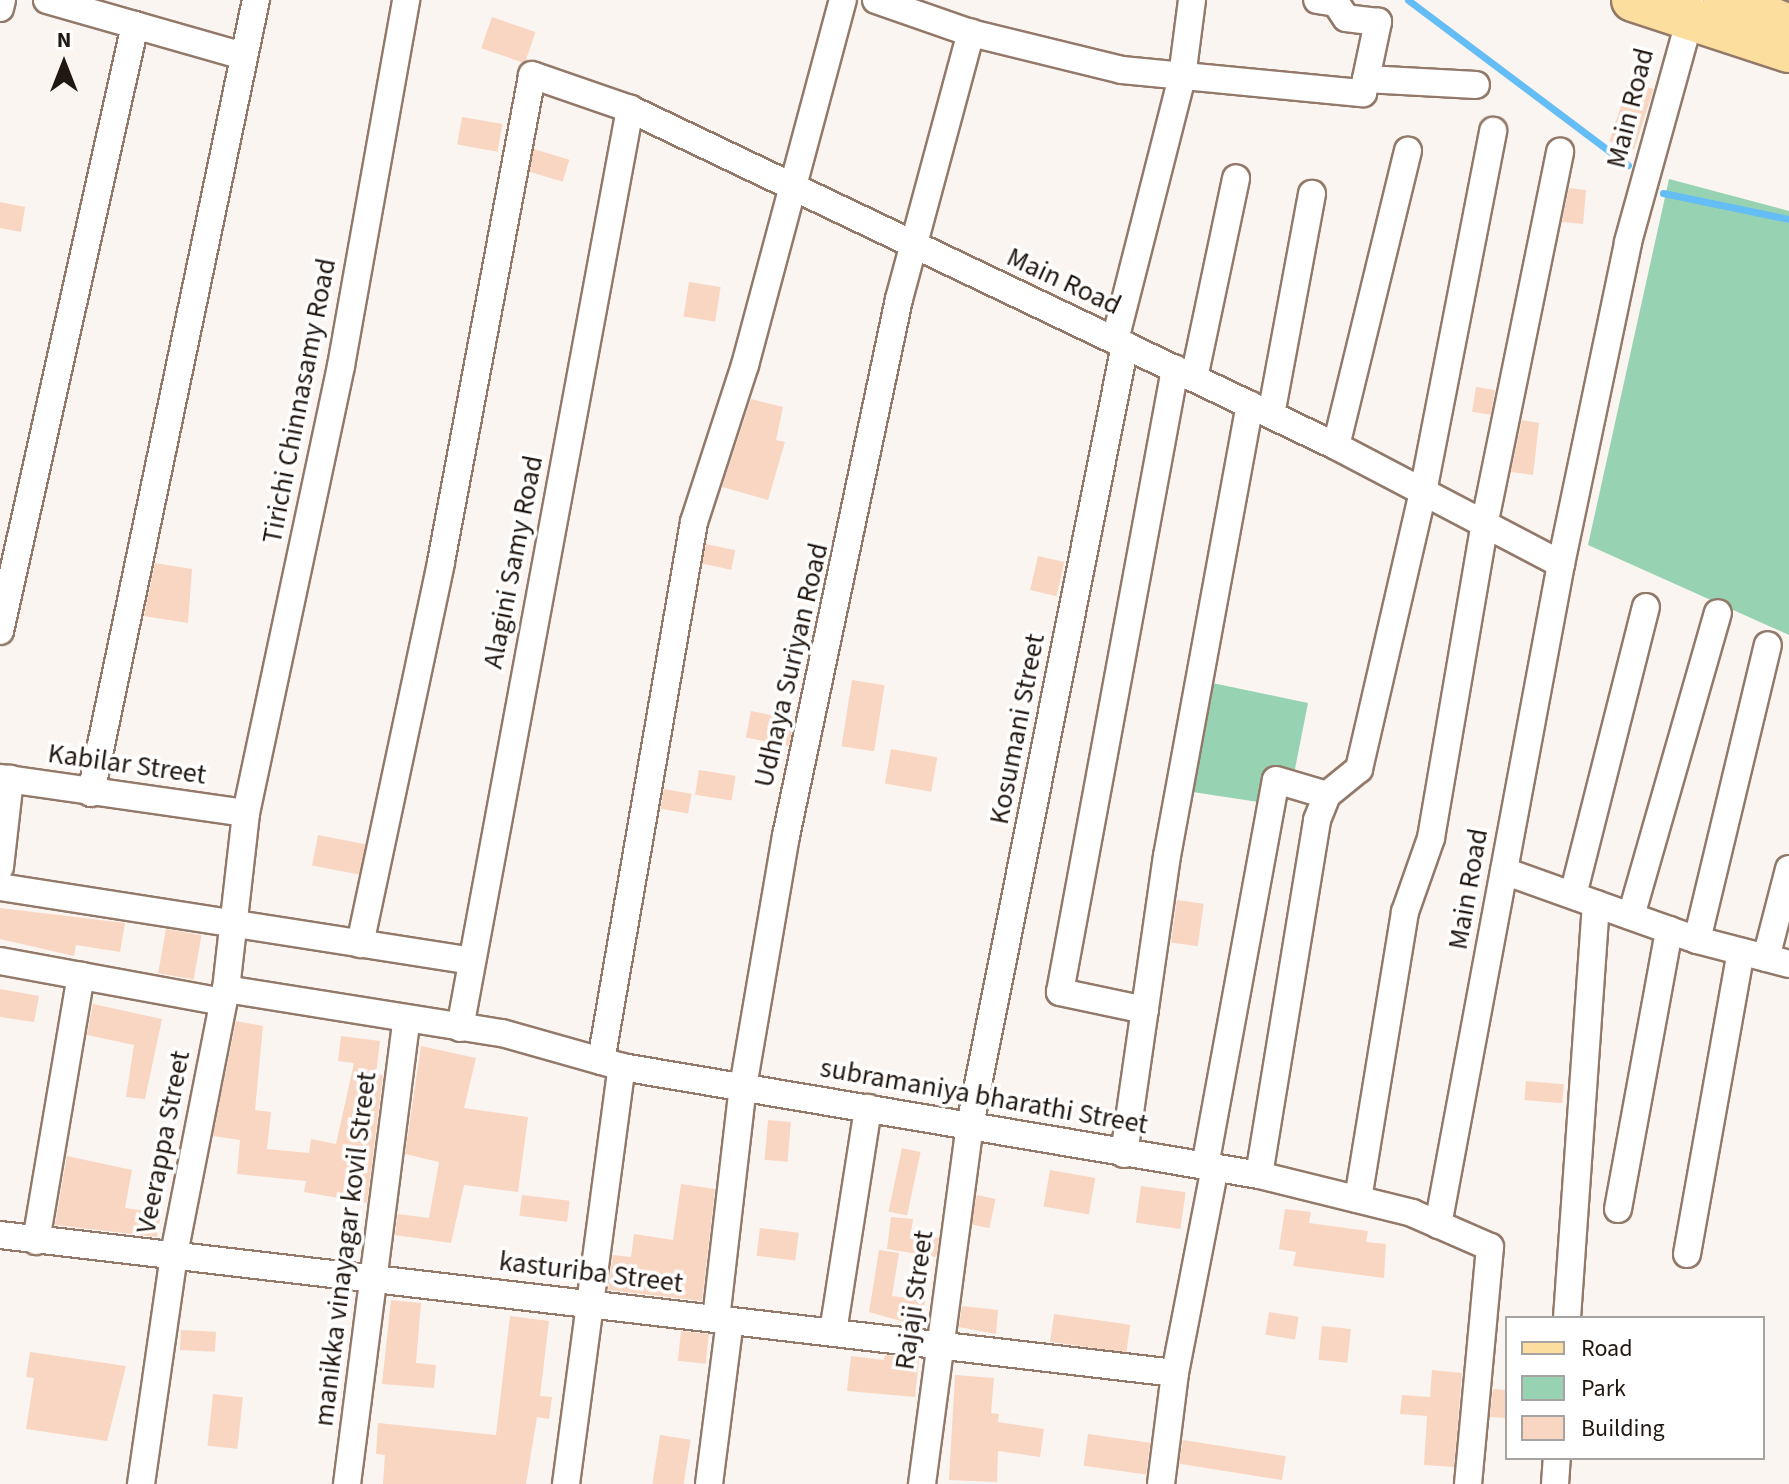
<!DOCTYPE html>
<style>
body{margin:0}
#map{position:relative;width:1789px;height:1484px;overflow:hidden;background:#fbf5f1;font-family:"Source Sans 3",sans-serif}
div>[style]{position:absolute}
[style*='--x']{left:calc(var(--x)*1px);top:calc(var(--y)*1px);width:calc(var(--w)*1px);rotate:calc(var(--a)*1deg)}
.green>*{inset:0;background:#97d3b2}
.stream>*{height:7px;margin:-3.5px;padding:0 3.5px;transform-origin:3.5px;border-radius:3.5px;background:#64bdf4}
.building>*{inset:0;background:#f8d6c2;transform-origin:0 0}
.roads{filter:drop-shadow(2px 0 #927969) drop-shadow(-2px 0 #927969) drop-shadow(0 2px #927969) drop-shadow(0 -2px #927969)}
.minor>*{height:26px;margin:-13px;padding:0 13px;transform-origin:13px;border-radius:13px;background:#fff}
.primary>*{height:42px;margin:-21px;padding:0 21px;transform-origin:21px;border-radius:21px;background:#fcde9f}
span{translate:-50% -50%;white-space:nowrap;text-align:center;line-height:1.15;-webkit-text-stroke:7px #fff;paint-order:stroke}
.street-label{font-size:28px;color:#221812}
.legend{position:absolute;left:1505px;top:1316px;width:260px;height:144px;box-sizing:border-box;background:#fff;border:2px solid #a7a3a0;margin:0;padding:10px 14px;list-style:none;font-size:24px;color:#221812}
.legend li{display:flex;align-items:center;gap:16px;height:40px}
.legend b{width:40px;border:2px solid #a7a3a0}
.north{position:absolute;left:24px;top:24px;width:80px;height:80px;-webkit-text-stroke:6px #fff;paint-order:stroke;rotate:0deg;font-size:22px;font-weight:700;line-height:32px;text-align:center;color:#221812}
.north::after{content:'';display:block;margin:auto;width:28px;height:36px;background:#221812;clip-path:polygon(50% 0,100% 100%,50% 72%,0 100%)}
</style>
<div id="map">
<div class="green">
<i style="clip-path:polygon(1669px 179px,1789px 211px,1789px 635px,1588px 545px)"></i>
<i style="clip-path:polygon(1203px 681px,1308px 703px,1294px 774px,1265px 803px,1186px 791px)"></i>
</div>
<div class="stream">
<i style="--x:1408;--y:0;--w:275;--a:36.9"></i>
<i style="--x:1663;--y:193;--w:129;--a:11.7"></i>
</div>
<div class="building">
<i style="left:492px;top:17px;width:46px;height:33px;rotate:19deg"></i>
<i style="left:1629px;top:81px;width:26px;height:63px;rotate:18deg"></i>
<i style="left:462px;top:117px;width:41px;height:28px;rotate:10deg"></i>
<i style="left:534px;top:149px;width:37px;height:23px;rotate:17deg"></i>
<i style="clip-path:polygon(1569px 188px,1586px 190px,1583px 224px,1562px 222px)"></i>
<i style="clip-path:polygon(0 202px,25px 207px,21px 232px,0 228px)"></i>
<i style="left:689px;top:282px;width:32px;height:35px;rotate:9deg"></i>
<i style="left:1476px;top:387px;width:19px;height:25px;rotate:9deg"></i>
<i style="clip-path:polygon(751px 399px,783px 407px,776px 440px,785px 442px,768px 500px,722px 487px)"></i>
<i style="clip-path:polygon(1522px 420px,1539px 423px,1533px 475px,1511px 472px)"></i>
<i style="left:706px;top:544px;width:30px;height:20px;rotate:12deg"></i>
<i style="left:1038px;top:556px;width:27px;height:35px;rotate:13deg"></i>
<i style="clip-path:polygon(155px 563px,192px 569px,188px 623px,144px 616px)"></i>
<i style="left:852px;top:680px;width:33px;height:67px;rotate:9deg"></i>
<i style="left:751px;top:711px;width:44px;height:27px;rotate:11deg"></i>
<i style="left:891px;top:749px;width:47px;height:35px;rotate:10deg"></i>
<i style="left:699px;top:770px;width:37px;height:25px;rotate:9deg"></i>
<i style="left:664px;top:789px;width:28px;height:20px;rotate:10deg"></i>
<i style="left:318px;top:835px;width:48px;height:31px;rotate:11deg"></i>
<i style="left:1177px;top:900px;width:27px;height:43px;rotate:8deg"></i>
<i style="clip-path:polygon(0 908px,125px 923px,120px 952px,76px 945px,74px 956px,0 939px)"></i>
<i style="left:166px;top:929px;width:36px;height:45px;rotate:10deg"></i>
<i style="clip-path:polygon(0 989px,39px 996px,34px 1022px,0 1017px)"></i>
<i style="clip-path:polygon(93px 1004px,162px 1019px,145px 1099px,126px 1097px,134px 1045px,87px 1035px)"></i>
<i style="clip-path:polygon(236px 1021px,263px 1026px,255px 1110px,271px 1112px,267px 1149px,309px 1153px,311px 1139px,336px 1144px,354px 1063px,338px 1061px,341px 1036px,380px 1041px,376px 1074px,383px 1075px,367px 1203px,304px 1192px,306px 1181px,237px 1174px,240px 1140px,213px 1136px)"></i>
<i style="clip-path:polygon(421px 1046px,476px 1058px,464px 1108px,528px 1117px,518px 1192px,464px 1185px,451px 1243px,395px 1235px,398px 1214px,429px 1218px,439px 1162px,405px 1154px)"></i>
<i style="left:1526px;top:1081px;width:38px;height:19px;rotate:5deg"></i>
<i style="left:768px;top:1120px;width:23px;height:40px;rotate:5deg"></i>
<i style="left:902px;top:1148px;width:19px;height:65px;rotate:12deg"></i>
<i style="clip-path:polygon(67px 1156px,132px 1170px,125px 1208px,161px 1213px,157px 1237px,55px 1225px)"></i>
<i style="left:1050px;top:1170px;width:46px;height:37px;rotate:10deg"></i>
<i style="clip-path:polygon(681px 1184px,715px 1189px,702px 1301px,608px 1290px,613px 1255px,631px 1257px,634px 1234px,673px 1240px)"></i>
<i style="left:1141px;top:1186px;width:45px;height:37px;rotate:8deg"></i>
<i style="left:522px;top:1195px;width:48px;height:21px;rotate:7deg"></i>
<i style="left:977px;top:1195px;width:19px;height:30px;rotate:12deg"></i>
<i style="clip-path:polygon(1285px 1209px,1311px 1212px,1309px 1223px,1368px 1231px,1366px 1242px,1386px 1244px,1384px 1278px,1293px 1266px,1296px 1252px,1279px 1249px)"></i>
<i style="clip-path:polygon(891px 1217px,913px 1219px,911px 1234px,939px 1238px,936px 1257px,887px 1249px)"></i>
<i style="left:760px;top:1228px;width:39px;height:28px;rotate:7deg"></i>
<i style="clip-path:polygon(879px 1250px,899px 1253px,892px 1296px,925px 1300px,922px 1327px,869px 1312px)"></i>
<i style="clip-path:polygon(391px 1300px,421px 1303px,416px 1363px,436px 1365px,434px 1388px,382px 1384px)"></i>
<i style="clip-path:polygon(962px 1306px,998px 1310px,996px 1334px,959px 1327px)"></i>
<i style="left:1269px;top:1312px;width:30px;height:23px;rotate:9deg"></i>
<i style="left:1054px;top:1314px;width:77px;height:28px;rotate:8deg"></i>
<i style="clip-path:polygon(510px 1316px,549px 1321px,540px 1396px,552px 1397px,549px 1419px,537px 1417px,526px 1484px,383px 1484px,385px 1455px,376px 1454px,378px 1423px,496px 1435px)"></i>
<i style="left:1322px;top:1326px;width:29px;height:34px;rotate:6deg"></i>
<i style="left:181px;top:1330px;width:35px;height:20px;rotate:3deg"></i>
<i style="left:681px;top:1331px;width:28px;height:30px;rotate:6deg"></i>
<i style="clip-path:polygon(30px 1352px,126px 1366px,107px 1441px,26px 1429px,34px 1378px,26px 1377px)"></i>
<i style="clip-path:polygon(885px 1355px,919px 1359px,915px 1397px,847px 1391px,851px 1356px,884px 1360px)"></i>
<i style="clip-path:polygon(1432px 1370px,1462px 1373px,1454px 1467px,1424px 1465px,1427px 1416px,1400px 1414px,1402px 1395px,1430px 1397px)"></i>
<i style="clip-path:polygon(955px 1375px,994px 1378px,991px 1413px,999px 1414px,998px 1422px,1044px 1429px,1040px 1457px,998px 1451px,997px 1482px,949px 1480px)"></i>
<i style="clip-path:polygon(1493px 1389px,1507px 1390px,1507px 1418px,1490px 1417px)"></i>
<i style="left:213px;top:1394px;width:30px;height:52px;rotate:6deg"></i>
<i style="left:1088px;top:1434px;width:63px;height:32px;rotate:8deg"></i>
<i style="left:660px;top:1435px;width:31px;height:49px;rotate:9deg"></i>
<i style="left:1183px;top:1440px;width:104px;height:24px;rotate:9deg"></i>
</div>
<div class="roads">
<div class="minor">
<i style="--x:47;--y:0;--w:205;--a:15.9"></i>
<i style="--x:876;--y:0;--w:101;--a:19.2"></i>
<i style="--x:971;--y:33;--w:155;--a:13.8"></i>
<i style="--x:1122;--y:70;--w:242;--a:5.5"></i>
<i style="--x:1363;--y:93;--w:73;--a:-78.1"></i>
<i style="--x:1378;--y:22;--w:32;--a:-173"></i>
<i style="--x:1346;--y:18;--w:18;--a:-124"></i>
<i style="--x:1336;--y:3;--w:19;--a:-171"></i>
<i style="--x:0;--y:8;--w:8;--a:-76"></i>
<i style="--x:1366;--y:79;--w:110;--a:3.1"></i>
<i style="--x:1115;--y:340;--w:271;--a:-75.7"></i>
<i style="--x:1182;--y:77;--w:78;--a:-82.6"></i>
<i style="--x:1194;--y:378;--w:204;--a:-78.1"></i>
<i style="--x:1271;--y:415;--w:225;--a:-79.5"></i>
<i style="--x:1336;--y:446;--w:304;--a:-76.3"></i>
<i style="--x:0;--y:631;--w:621;--a:-77.44"></i>
<i style="--x:0;--y:778;--w:248;--a:8.1"></i>
<i style="--x:91;--y:793;--w:810;--a:-78.25"></i>
<i style="--x:0;--y:867;--w:89;--a:-83.5"></i>
<i style="--x:1504;--y:871;--w:205;--a:19.7"></i>
<i style="--x:1697;--y:940;--w:95;--a:14.6"></i>
<i style="--x:0;--y:887;--w:476;--a:8.9"></i>
<i style="--x:1573;--y:895;--w:297;--a:-75.8"></i>
<i style="--x:1631;--y:916;--w:315;--a:-74"></i>
<i style="--x:1697;--y:940;--w:303;--a:-76.5"></i>
<i style="--x:360;--y:944;--w:390;--a:-78"></i>
<i style="--x:441;--y:562;--w:495;--a:-79.4"></i>
<i style="--x:532;--y:75;--w:104;--a:19.1"></i>
<i style="--x:630;--y:109;--w:782;--a:25.52"></i>
<i style="--x:1336;--y:446;--w:254;--a:27.7"></i>
<i style="--x:1766;--y:958;--w:92;--a:-75.5"></i>
<i style="--x:0;--y:961;--w:227;--a:10.4"></i>
<i style="--x:226;--y:989;--w:279;--a:9.1"></i>
<i style="--x:502;--y:1033;--w:125;--a:15.8"></i>
<i style="--x:622;--y:1067;--w:646;--a:9.62"></i>
<i style="--x:1259;--y:1175;--w:158;--a:13.9"></i>
<i style="--x:1412;--y:1213;--w:85;--a:23.6"></i>
<i style="--x:1490;--y:1247;--w:238;--a:95.3"></i>
<i style="--x:1145;--y:1010;--w:87;--a:-168"></i>
<i style="--x:1060;--y:992;--w:634;--a:-79.54"></i>
<i style="--x:460;--y:1028;--w:935;--a:-79.52"></i>
<i style="--x:601;--y:1061;--w:547;--a:-80.21"></i>
<i style="--x:694;--y:522;--w:165;--a:-72"></i>
<i style="--x:745;--y:365;--w:378;--a:-75"></i>
<i style="--x:1124;--y:1154;--w:301;--a:-81.8"></i>
<i style="--x:1167;--y:856;--w:459;--a:-79.6"></i>
<i style="--x:1205;--y:1166;--w:392;--a:-79.6"></i>
<i style="--x:1276;--y:780;--w:53;--a:16.4"></i>
<i style="--x:1259;--y:1175;--w:360;--a:-80.7"></i>
<i style="--x:1317;--y:820;--w:27;--a:-68"></i>
<i style="--x:1327;--y:795;--w:41;--a:-39.1"></i>
<i style="--x:1359;--y:769;--w:284;--a:-77"></i>
<i style="--x:1423;--y:492;--w:368;--a:-79"></i>
<i style="--x:1358;--y:1199;--w:291;--a:-80.7"></i>
<i style="--x:1405;--y:912;--w:78;--a:-70.6"></i>
<i style="--x:1431;--y:838;--w:322;--a:-80.3"></i>
<i style="--x:1485;--y:521;--w:377;--a:-78.5"></i>
<i style="--x:1618;--y:1209;--w:284;--a:-79.6"></i>
<i style="--x:1438;--y:1225;--w:672;--a:-79.46"></i>
<i style="--x:1561;--y:564;--w:329;--a:-78.2"></i>
<i style="--x:1628;--y:242;--w:243;--a:-74.5"></i>
<i style="--x:0;--y:1235;--w:1183;--a:6.7"></i>
<i style="--x:36;--y:1241;--w:269;--a:-80.4"></i>
<i style="--x:1687;--y:1254;--w:307;--a:-79.9"></i>
<i style="--x:1567;--y:1318;--w:415;--a:-86"></i>
<i style="--x:716;--y:1319;--w:234;--a:-83.4"></i>
<i style="--x:743;--y:1087;--w:255;--a:-80.3"></i>
<i style="--x:786;--y:836;--w:549;--a:-78.12"></i>
<i style="--x:899;--y:299;--w:276;--a:-74.9"></i>
<i style="--x:833;--y:1332;--w:227;--a:-81.1"></i>
<i style="--x:141;--y:1484;--w:232;--a:-81.8"></i>
<i style="--x:174;--y:1254;--w:270;--a:-78.9"></i>
<i style="--x:226;--y:989;--w:177;--a:-83.5"></i>
<i style="--x:246;--y:813;--w:457;--a:-78"></i>
<i style="--x:341;--y:366;--w:372;--a:-79.9"></i>
<i style="--x:347;--y:1484;--w:466;--a:-82.7"></i>
<i style="--x:566;--y:1484;--w:421;--a:-82.4"></i>
<i style="--x:709;--y:1484;--w:164;--a:-82.7"></i>
<i style="--x:922;--y:1484;--w:362;--a:-82.4"></i>
<i style="--x:970;--y:1125;--w:795;--a:-78.76"></i>
<i style="--x:1161;--y:1484;--w:112;--a:-82.8"></i>
<i style="--x:1175;--y:1373;--w:209;--a:-79"></i>
<i style="--x:1555;--y:1484;--w:26;--a:-86"></i>
</div>
<div class="primary">
<i style="--x:1633;--y:0;--w:164;--a:18.1"></i>
<i style="--x:1725;--y:0;--w:69;--a:22.1"></i>
</div>
</div>
<div class="street-label">
<span style="left:1630px;top:108px;rotate:-76deg">Main Road</span>
<span style="left:1064px;top:281px;rotate:25deg">Main Road</span>
<span style="left:299px;top:401px;rotate:-79deg">Tirichi Chinnasamy Road</span>
<span style="left:513px;top:562px;rotate:-79deg">Alagini Samy Road</span>
<span style="left:791px;top:665px;rotate:-77deg">Udhaya Suriyan Road</span>
<span style="left:1017px;top:729px;rotate:-79deg">Kosumani Street</span>
<span style="left:127px;top:764px;rotate:8deg">Kabilar Street</span>
<span style="left:1468px;top:889px;rotate:-80deg">Main Road</span>
<span style="left:984px;top:1096px;rotate:10deg">subramaniya bharathi Street</span>
<span style="left:163px;top:1142px;rotate:-79deg">Veerappa Street</span>
<span style="left:345px;top:1249px;rotate:-83deg">manikka vinayagar kovil Street</span>
<span style="left:591px;top:1272px;rotate:7deg">kasturiba Street</span>
<span style="left:914px;top:1300px;rotate:-82deg">Rajaji Street</span>
</div>
<ul class="legend">
<li><b style="height:10px;background:#fcde9f"></b>Road</li>
<li><b style="height:22px;background:#97d3b2"></b>Park</li>
<li><b style="height:22px;background:#f8d6c2"></b>Building</li>
</ul>
<div class="north">N</div>
</div>
